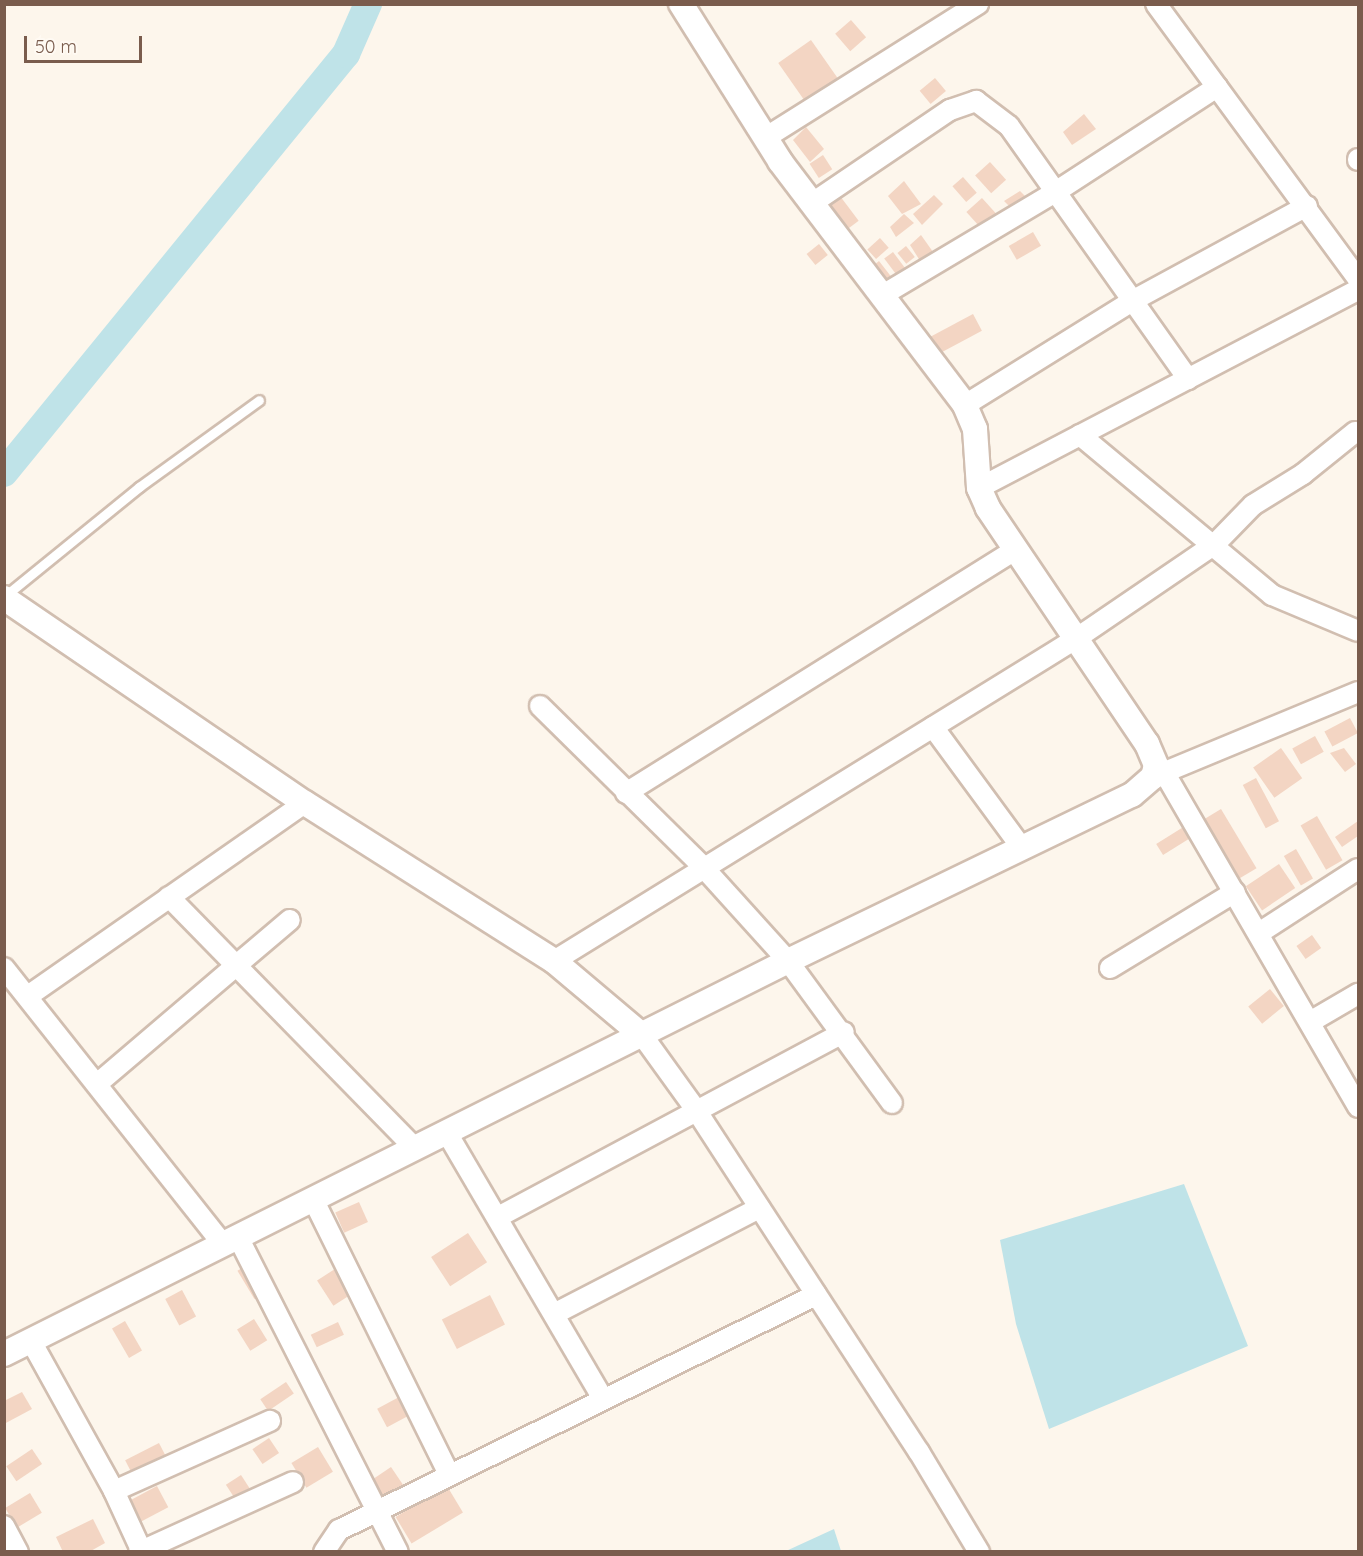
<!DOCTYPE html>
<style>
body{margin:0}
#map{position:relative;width:1363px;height:1556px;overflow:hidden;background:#fdf6ec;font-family:Quicksand,sans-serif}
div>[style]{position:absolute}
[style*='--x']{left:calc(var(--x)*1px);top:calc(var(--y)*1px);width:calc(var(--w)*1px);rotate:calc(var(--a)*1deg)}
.water>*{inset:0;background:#bfe3e8}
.river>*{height:28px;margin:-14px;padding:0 14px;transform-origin:14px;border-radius:14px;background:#bfe3e8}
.building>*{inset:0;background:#f3d5c3;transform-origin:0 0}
.roads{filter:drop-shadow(2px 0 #d1beb0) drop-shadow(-2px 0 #d1beb0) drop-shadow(0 2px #d1beb0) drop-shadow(0 -2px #d1beb0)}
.service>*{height:9px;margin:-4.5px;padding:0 4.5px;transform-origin:4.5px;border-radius:4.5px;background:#fff}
.minor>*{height:20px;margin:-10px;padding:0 10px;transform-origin:10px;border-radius:10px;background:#fff}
.tertiary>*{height:24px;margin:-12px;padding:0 12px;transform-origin:12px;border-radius:12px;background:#fff}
span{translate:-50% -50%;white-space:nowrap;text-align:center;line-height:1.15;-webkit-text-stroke:5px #fffaf3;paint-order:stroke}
.frame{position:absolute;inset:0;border:6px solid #7a5c4d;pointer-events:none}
.scale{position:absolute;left:24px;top:36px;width:118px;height:27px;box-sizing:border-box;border:3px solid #7a5c4d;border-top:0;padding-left:8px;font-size:18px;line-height:21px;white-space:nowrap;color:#7a5c4d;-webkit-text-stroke:4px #fffaf3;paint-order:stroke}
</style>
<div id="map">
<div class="water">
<i style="clip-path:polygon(1184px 1184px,1248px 1346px,1049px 1429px,1016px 1324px,1000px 1240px)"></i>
<i style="clip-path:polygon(834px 1529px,841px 1551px,786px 1551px)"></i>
</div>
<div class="river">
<i style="--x:4;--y:473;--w:541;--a:-50.78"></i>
<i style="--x:346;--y:54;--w:55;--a:-66.3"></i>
</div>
<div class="building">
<i style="left:851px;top:20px;width:23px;height:21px;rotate:49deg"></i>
<i style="left:811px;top:40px;width:50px;height:40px;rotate:55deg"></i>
<i style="left:935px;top:78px;width:17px;height:20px;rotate:50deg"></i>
<i style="clip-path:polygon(1084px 114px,1096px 129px,1072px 145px,1063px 132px)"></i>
<i style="clip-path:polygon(806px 127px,824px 149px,810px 162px,793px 140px)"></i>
<i style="left:823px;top:155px;width:17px;height:16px;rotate:57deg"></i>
<i style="left:990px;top:162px;width:24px;height:20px;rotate:48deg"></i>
<i style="left:963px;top:177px;width:21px;height:14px;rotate:49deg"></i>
<i style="clip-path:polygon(904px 181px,921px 204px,902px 214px,888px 196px)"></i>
<i style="clip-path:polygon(1020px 191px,1031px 202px,1015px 212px,1004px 201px)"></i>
<i style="clip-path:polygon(934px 195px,943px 204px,922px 225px,913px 214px)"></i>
<i style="left:840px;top:196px;width:31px;height:20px;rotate:53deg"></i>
<i style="left:982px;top:198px;width:30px;height:21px;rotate:48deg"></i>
<i style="clip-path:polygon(904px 214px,914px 223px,896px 237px,890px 227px)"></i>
<i style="left:1033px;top:232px;width:16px;height:28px;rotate:60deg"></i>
<i style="clip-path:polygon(921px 235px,938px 259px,924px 267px,910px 245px)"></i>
<i style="left:880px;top:238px;width:13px;height:17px;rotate:48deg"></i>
<i style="left:819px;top:244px;width:14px;height:16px;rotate:51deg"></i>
<i style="left:906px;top:246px;width:14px;height:11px;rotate:51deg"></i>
<i style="left:893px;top:252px;width:20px;height:11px;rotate:53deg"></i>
<i style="left:879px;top:261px;width:24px;height:15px;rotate:52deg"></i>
<i style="left:973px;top:314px;width:19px;height:53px;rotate:62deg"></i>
<i style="left:1350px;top:718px;width:17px;height:29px;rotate:62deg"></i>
<i style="left:1315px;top:736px;width:18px;height:26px;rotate:61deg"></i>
<i style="left:1281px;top:748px;width:37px;height:34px;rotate:55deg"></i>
<i style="clip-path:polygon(1344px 748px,1356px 764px,1345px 772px,1330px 753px)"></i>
<i style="left:1256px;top:778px;width:49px;height:15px;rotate:62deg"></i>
<i style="left:1221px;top:809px;width:69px;height:25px;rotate:59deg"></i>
<i style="left:1317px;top:816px;width:51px;height:19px;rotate:60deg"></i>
<i style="clip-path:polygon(1358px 821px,1358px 836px,1342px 847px,1335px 837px)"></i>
<i style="left:1185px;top:826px;width:13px;height:34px;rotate:58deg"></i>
<i style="left:1296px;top:849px;width:34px;height:14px;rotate:60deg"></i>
<i style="left:1279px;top:864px;width:29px;height:40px;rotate:56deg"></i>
<i style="left:1312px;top:935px;width:16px;height:19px;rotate:55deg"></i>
<i style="left:1270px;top:989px;width:22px;height:28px;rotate:51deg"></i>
<i style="left:359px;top:1202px;width:22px;height:26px;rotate:66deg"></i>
<i style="left:468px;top:1233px;width:35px;height:44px;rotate:57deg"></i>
<i style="left:252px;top:1262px;width:33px;height:17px;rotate:59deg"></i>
<i style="left:338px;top:1267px;width:30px;height:25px;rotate:57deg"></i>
<i style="left:182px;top:1290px;width:30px;height:19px;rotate:62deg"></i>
<i style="left:490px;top:1295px;width:33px;height:54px;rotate:63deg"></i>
<i style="left:254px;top:1319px;width:25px;height:20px;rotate:58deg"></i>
<i style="left:125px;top:1321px;width:34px;height:15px;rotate:60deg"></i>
<i style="left:338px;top:1322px;width:14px;height:30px;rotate:65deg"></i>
<i style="left:286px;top:1382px;width:14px;height:31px;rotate:56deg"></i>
<i style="clip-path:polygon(22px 1392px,32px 1409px,4px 1424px,4px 1401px)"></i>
<i style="left:401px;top:1396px;width:21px;height:27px;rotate:62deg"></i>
<i style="left:269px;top:1438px;width:18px;height:20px;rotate:56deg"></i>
<i style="left:159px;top:1443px;width:22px;height:38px;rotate:63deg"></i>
<i style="left:318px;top:1447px;width:29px;height:31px;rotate:59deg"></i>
<i style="left:32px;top:1449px;width:18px;height:31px;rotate:56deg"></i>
<i style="left:391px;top:1467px;width:29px;height:30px;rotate:56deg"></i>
<i style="left:241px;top:1475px;width:17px;height:18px;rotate:57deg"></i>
<i style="left:157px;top:1486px;width:24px;height:36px;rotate:62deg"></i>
<i style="left:447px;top:1486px;width:31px;height:60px;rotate:59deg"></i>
<i style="left:30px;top:1493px;width:23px;height:29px;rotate:59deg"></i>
<i style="clip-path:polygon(93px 1519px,105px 1543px,89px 1552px,63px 1552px,56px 1537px)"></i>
</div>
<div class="roads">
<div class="service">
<i style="--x:5;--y:596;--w:173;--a:-39.1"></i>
<i style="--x:139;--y:487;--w:148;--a:-35.9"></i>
</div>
<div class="minor">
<i style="--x:1156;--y:4;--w:341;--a:53.7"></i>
<i style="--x:765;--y:138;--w:252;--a:-32.2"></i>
<i style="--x:1358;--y:159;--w:1;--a:90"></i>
<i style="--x:811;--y:204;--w:168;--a:-34.1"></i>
<i style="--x:950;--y:110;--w:28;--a:-19"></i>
<i style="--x:976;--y:101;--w:41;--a:37.1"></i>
<i style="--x:1009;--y:126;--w:310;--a:54.7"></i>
<i style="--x:881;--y:296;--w:205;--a:-30.8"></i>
<i style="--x:1057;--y:191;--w:191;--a:-33"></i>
<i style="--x:965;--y:405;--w:197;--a:-31.9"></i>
<i style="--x:1132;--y:301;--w:199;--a:-28.5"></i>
<i style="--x:1080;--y:435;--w:250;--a:39.8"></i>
<i style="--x:1272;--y:595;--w:93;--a:22.7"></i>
<i style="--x:979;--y:488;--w:428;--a:-27.6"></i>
<i style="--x:540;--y:706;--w:231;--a:44.6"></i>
<i style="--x:704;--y:868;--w:125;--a:47.9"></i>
<i style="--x:788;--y:961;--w:176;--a:53.8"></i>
<i style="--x:933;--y:727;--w:150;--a:53.7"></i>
<i style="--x:1164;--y:772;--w:387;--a:59.9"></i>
<i style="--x:1153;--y:777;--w:222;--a:-22.5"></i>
<i style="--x:626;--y:793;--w:460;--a:-32"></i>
<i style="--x:169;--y:897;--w:351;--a:45.6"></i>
<i style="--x:1259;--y:933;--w:118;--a:-32.9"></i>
<i style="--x:554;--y:961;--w:615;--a:-31.7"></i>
<i style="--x:1077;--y:638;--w:167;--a:-34.3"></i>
<i style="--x:1215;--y:544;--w:54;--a:-45.7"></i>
<i style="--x:1253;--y:505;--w:59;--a:-31.8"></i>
<i style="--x:1303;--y:474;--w:67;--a:-38.9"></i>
<i style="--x:4;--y:968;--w:352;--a:51.6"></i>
<i style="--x:1110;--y:968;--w:146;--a:-31.3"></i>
<i style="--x:28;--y:996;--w:338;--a:-34.9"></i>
<i style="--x:1310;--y:1022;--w:56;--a:-30.3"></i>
<i style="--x:642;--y:1035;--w:92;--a:54.2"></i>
<i style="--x:696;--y:1110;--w:408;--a:56.9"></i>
<i style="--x:919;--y:1452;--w:117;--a:59"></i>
<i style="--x:97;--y:1084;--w:253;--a:-40.4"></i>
<i style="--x:447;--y:1133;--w:306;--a:59.6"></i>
<i style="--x:313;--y:1199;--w:307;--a:63.7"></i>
<i style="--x:498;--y:1217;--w:392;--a:-28.1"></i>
<i style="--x:238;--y:1237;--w:353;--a:63.1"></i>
<i style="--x:556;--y:1313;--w:229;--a:-27.3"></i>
<i style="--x:31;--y:1341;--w:171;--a:61"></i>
<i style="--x:114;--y:1491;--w:67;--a:65.3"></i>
<i style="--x:114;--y:1491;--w:171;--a:-24.2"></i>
<i style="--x:4;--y:1526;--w:30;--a:62"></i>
<i style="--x:139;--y:1552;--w:169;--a:-24.4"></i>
<i style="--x:324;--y:1552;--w:27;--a:-56"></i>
<i style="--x:339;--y:1530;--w:532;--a:-26.23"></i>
</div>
<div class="tertiary">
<i style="--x:4;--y:598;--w:364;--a:34.3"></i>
<i style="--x:305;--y:803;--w:295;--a:32.4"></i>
<i style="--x:554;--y:961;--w:115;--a:40.1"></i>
<i style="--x:4;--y:1354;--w:877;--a:-26.62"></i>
<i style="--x:788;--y:961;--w:382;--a:-25.8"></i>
<i style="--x:1132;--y:795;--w:28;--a:-41"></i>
<i style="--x:1153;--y:777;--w:12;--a:-76"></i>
<i style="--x:1156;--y:765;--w:23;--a:-113"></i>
<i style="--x:1147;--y:744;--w:285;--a:-124"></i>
<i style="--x:988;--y:508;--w:22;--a:-114"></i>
<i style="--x:979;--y:488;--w:59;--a:-93.9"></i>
<i style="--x:975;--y:429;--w:26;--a:-113"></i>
<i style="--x:965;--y:405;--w:306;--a:-127.2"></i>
<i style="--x:780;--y:161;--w:186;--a:-122.2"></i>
</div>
</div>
<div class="frame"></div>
<div class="scale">50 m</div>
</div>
